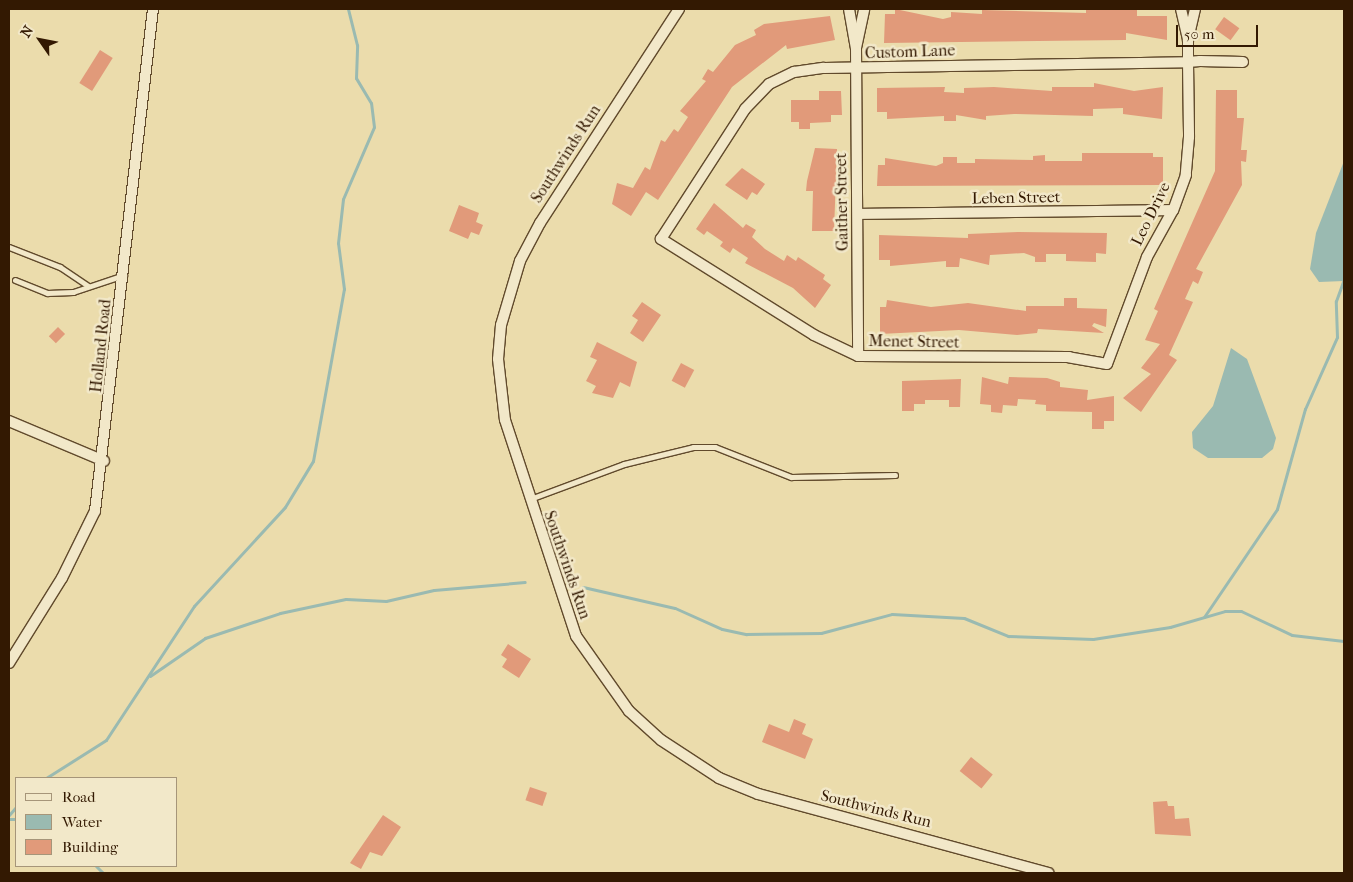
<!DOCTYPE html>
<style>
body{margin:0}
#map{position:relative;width:1353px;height:882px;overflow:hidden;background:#ebdcac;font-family:"IM FELL French Canon",serif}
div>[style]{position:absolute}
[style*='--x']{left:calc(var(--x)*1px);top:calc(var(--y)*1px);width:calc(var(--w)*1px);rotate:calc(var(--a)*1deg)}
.water>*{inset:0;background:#9abab1}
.stream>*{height:3px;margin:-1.5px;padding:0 1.5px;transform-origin:1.5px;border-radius:1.5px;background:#9abab1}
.building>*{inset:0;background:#e19a7a;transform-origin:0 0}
.roads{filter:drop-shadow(1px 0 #614a2c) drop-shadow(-1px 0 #614a2c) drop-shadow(0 1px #614a2c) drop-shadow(0 -1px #614a2c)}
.lane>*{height:5px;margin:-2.5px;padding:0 2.5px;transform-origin:2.5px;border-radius:2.5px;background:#f2e8c9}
.street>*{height:10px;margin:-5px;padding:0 5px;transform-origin:5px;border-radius:5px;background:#f2e8c9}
span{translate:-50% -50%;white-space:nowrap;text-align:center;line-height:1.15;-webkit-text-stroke:5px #f2e8c9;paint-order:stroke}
.street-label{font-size:16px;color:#331902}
.frame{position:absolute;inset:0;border:10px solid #331902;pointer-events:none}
.legend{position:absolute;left:15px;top:777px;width:162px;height:90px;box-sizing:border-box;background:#f2e8c9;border:1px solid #a69579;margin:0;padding:6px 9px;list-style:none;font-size:15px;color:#331902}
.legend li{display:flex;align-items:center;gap:10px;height:25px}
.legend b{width:25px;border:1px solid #a69579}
.north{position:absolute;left:15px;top:15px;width:50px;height:50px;-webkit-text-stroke:4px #f2e8c9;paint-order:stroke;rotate:303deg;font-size:14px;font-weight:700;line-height:20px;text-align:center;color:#331902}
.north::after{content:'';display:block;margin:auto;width:18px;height:22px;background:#331902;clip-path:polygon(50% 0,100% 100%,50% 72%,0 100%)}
.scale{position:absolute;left:1176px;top:25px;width:82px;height:22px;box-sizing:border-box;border:2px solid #331902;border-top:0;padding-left:6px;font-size:15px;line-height:18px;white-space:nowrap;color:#331902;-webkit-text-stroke:4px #f2e8c9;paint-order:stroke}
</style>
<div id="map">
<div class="water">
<i style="clip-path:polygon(1344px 161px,1344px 281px,1319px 282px,1310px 269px,1316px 233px)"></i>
<i style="clip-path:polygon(1231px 348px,1247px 359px,1276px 438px,1273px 449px,1262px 458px,1208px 458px,1193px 448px,1192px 432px,1213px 406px)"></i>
</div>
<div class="stream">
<i style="--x:583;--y:587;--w:94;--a:12.9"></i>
<i style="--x:675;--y:608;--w:51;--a:24.1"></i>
<i style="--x:722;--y:629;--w:25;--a:12"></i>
<i style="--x:746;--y:634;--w:75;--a:-0.8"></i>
<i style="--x:821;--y:633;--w:73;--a:-15"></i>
<i style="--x:892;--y:614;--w:72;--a:3.2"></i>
<i style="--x:964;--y:618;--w:48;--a:22.2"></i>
<i style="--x:1008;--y:636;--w:85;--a:2"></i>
<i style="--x:1093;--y:639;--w:78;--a:-8.9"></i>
<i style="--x:1170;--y:627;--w:57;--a:-16.2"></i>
<i style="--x:1225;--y:611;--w:16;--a:0"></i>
<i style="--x:1241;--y:611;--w:56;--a:25.2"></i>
<i style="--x:1292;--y:635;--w:52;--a:6.6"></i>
<i style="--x:1204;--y:617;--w:130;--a:-55.9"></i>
<i style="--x:1277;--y:509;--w:104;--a:-74.4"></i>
<i style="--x:1305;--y:409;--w:79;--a:-66"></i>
<i style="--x:1337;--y:337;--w:36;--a:-92"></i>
<i style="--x:1336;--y:301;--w:23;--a:-70"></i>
<i style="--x:150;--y:676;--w:67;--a:-34.6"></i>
<i style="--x:205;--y:638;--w:79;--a:-18.4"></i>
<i style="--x:280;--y:613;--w:67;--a:-12"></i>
<i style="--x:346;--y:599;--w:40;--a:2.9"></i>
<i style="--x:386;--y:601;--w:49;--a:-12.9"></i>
<i style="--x:434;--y:590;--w:91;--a:-5"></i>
<i style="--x:46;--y:778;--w:71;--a:-32.3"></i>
<i style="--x:106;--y:740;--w:160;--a:-56.7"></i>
<i style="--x:194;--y:606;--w:134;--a:-47.4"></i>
<i style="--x:285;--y:507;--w:54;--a:-58.7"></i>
<i style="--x:313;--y:461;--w:175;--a:-79.8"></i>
<i style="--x:344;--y:289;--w:46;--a:-97.4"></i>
<i style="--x:338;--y:243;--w:44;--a:-83.5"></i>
<i style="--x:343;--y:199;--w:78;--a:-66.7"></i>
<i style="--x:374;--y:127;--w:24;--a:-97"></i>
<i style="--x:371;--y:103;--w:29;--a:-121"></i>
<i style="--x:356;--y:78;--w:33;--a:-88"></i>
<i style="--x:357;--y:45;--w:37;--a:-104"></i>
<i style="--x:9;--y:815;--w:11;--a:-49"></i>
<i style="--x:9;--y:819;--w:7;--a:0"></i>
<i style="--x:96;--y:866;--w:10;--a:45"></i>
</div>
<div class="building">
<i style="clip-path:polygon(895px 9px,943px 19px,951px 17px,951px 12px,982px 14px,982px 10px,1086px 13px,1086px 9px,1137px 9px,1137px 16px,1167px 16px,1167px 40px,1126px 33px,1126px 40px,884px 43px,885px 14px,895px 14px)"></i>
<i style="clip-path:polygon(830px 16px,835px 40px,787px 49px,786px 45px,732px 87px,658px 200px,646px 192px,631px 216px,612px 204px,617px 183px,633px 188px,645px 167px,650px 170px,661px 140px,665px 142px,674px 129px,678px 132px,688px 117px,680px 111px,706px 81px,702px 79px,708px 69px,713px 72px,735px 45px,756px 35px,754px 30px,764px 24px)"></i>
<i style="left:1224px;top:17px;width:19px;height:15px;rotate:36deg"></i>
<i style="left:100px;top:50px;width:15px;height:39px;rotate:32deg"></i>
<i style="clip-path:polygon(1094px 83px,1134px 91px,1163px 87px,1162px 119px,1123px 114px,1123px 108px,1093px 109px,1093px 116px,1014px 114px,986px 116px,986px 120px,956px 115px,956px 121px,944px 121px,944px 116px,887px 119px,887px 112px,877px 112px,877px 88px,945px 87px,944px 92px,964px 93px,964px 88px,994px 87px,1052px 91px,1052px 87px,1094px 87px)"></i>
<i style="clip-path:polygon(1216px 90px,1237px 90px,1237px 118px,1244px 118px,1241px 150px,1247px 150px,1246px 162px,1241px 161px,1242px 185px,1196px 269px,1203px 272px,1198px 284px,1193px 281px,1185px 299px,1193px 302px,1169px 355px,1177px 360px,1141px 412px,1123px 398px,1151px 374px,1141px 368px,1160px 344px,1145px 340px,1158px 311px,1154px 309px,1215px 171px)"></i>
<i style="clip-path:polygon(819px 91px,841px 91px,842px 115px,831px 115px,831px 122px,810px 123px,810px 129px,799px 129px,799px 122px,791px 122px,791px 100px,819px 100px)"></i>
<i style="clip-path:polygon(815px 148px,837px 149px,834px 231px,812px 231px,813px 191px,806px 191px,807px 181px)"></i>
<i style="clip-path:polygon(1082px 153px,1153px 153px,1153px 157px,1163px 157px,1163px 185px,877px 186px,878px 165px,885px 165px,885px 158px,936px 166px,943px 163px,943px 157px,957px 157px,957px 163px,975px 163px,975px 159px,1033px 160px,1033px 156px,1045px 155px,1045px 161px,1082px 161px)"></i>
<i style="clip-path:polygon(742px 168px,765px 184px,757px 195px,752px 192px,747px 200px,725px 185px)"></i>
<i style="clip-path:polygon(714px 203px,743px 228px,746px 224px,756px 230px,752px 237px,765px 249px,784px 261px,787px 255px,796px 261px,798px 257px,825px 275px,823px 279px,831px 285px,815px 308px,793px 288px,745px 263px,748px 258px,733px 248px,730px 253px,720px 246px,723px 242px,707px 231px,704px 235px,696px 229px)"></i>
<i style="clip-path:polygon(459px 205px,479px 213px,476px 222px,483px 225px,479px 235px,471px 232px,468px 239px,449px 231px)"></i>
<i style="clip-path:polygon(1018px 232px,1107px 233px,1106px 254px,1096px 253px,1096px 262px,1066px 261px,1066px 254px,1046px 254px,1046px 262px,1035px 262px,1035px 257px,1024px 253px,990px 255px,989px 265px,960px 258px,959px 267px,946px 267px,946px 261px,890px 266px,890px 260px,879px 260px,879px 235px,968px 238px,968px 234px)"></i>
<i style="clip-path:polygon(1064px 298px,1077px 298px,1077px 308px,1107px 309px,1106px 327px,1094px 323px,1092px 326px,1104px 333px,1038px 329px,1037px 333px,1017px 335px,959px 330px,880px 334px,880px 307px,886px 307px,887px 300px,931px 307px,968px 303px,1026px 311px,1026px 306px,1064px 306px)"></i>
<i style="clip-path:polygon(642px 302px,661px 315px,643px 342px,630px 333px,638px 320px,632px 316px)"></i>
<i style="left:58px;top:327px;width:10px;height:13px;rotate:45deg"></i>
<i style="clip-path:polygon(597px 342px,637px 362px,630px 387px,620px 382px,613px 398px,592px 393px,596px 386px,586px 381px,597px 360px,590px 357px)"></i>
<i style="left:681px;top:363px;width:15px;height:20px;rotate:28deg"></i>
<i style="clip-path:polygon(982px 377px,1008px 384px,1009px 377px,1047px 378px,1060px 382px,1060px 387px,1088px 390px,1087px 400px,1114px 396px,1114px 421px,1104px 421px,1104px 429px,1092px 429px,1092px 412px,1046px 411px,1046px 405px,1035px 404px,1036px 400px,1018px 399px,1017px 406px,1003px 405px,1002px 413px,991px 412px,991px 405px,980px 404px)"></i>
<i style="clip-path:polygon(961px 379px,960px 407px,949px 407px,949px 400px,925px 400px,925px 404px,914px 404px,914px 411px,902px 411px,902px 381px)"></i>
<i style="clip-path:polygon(508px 644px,531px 659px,519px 678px,502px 667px,507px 659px,501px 655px)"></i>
<i style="clip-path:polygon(794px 719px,806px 724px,802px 734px,813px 739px,805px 759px,762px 742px,769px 724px,789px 732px)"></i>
<i style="left:971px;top:757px;width:28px;height:18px;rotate:39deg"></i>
<i style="left:530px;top:787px;width:18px;height:14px;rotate:19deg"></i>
<i style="clip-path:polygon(1167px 801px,1168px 806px,1174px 806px,1175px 819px,1189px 818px,1191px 836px,1155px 834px,1153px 802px)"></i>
<i style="clip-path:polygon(383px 815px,401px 827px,382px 856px,370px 852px,361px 869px,350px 863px)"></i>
</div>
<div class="roads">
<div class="lane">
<i style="--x:9;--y:247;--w:55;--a:21.4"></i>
<i style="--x:60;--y:267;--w:34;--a:34"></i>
<i style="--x:15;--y:280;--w:35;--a:22"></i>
<i style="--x:47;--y:293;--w:26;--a:-2"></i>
<i style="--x:73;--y:292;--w:54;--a:-18.4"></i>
<i style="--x:530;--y:499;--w:100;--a:-20.4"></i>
<i style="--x:624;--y:464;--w:71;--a:-13.8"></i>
<i style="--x:693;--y:447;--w:22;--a:0"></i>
<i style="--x:715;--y:447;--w:82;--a:21.5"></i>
<i style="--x:791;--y:477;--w:104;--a:-1.1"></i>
</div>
<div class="street">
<i style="--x:679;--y:9;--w:255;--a:123"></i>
<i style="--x:540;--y:223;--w:43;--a:117.8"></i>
<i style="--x:520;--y:261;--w:67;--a:106.5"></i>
<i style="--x:501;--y:325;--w:34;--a:95"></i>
<i style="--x:498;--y:359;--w:61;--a:83.5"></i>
<i style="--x:505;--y:420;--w:227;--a:71.8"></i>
<i style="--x:576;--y:636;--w:92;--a:54.8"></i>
<i style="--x:629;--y:711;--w:43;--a:42.2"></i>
<i style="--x:661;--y:740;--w:69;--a:33.2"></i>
<i style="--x:719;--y:778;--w:42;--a:22.3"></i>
<i style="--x:758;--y:794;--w:301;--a:15.2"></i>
<i style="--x:849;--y:9;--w:40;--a:80"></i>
<i style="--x:856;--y:48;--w:308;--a:89.6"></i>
<i style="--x:1181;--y:9;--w:32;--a:77"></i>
<i style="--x:1195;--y:9;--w:32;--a:103"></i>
<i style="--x:1188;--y:40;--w:22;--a:90"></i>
<i style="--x:1188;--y:62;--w:75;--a:89.2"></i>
<i style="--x:1189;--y:137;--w:38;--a:95"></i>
<i style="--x:1186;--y:175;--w:37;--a:110"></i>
<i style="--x:1173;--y:210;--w:54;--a:119"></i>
<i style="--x:1147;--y:257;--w:114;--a:110.5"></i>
<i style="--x:1107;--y:364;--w:39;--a:-170"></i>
<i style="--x:1069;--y:357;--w:211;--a:-179.7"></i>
<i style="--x:858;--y:356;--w:49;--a:-154.5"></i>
<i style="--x:814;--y:335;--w:181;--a:-147.9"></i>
<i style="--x:661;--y:239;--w:155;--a:-57.1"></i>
<i style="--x:745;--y:109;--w:35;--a:-46"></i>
<i style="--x:769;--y:84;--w:28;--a:-26"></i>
<i style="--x:794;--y:72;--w:30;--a:-8"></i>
<i style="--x:824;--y:68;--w:364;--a:-0.9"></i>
<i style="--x:1188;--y:62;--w:12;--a:-5"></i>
<i style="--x:1200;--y:61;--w:43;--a:1.3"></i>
<i style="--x:856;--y:48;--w:40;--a:-78"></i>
<i style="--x:858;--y:214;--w:315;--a:-0.7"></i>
<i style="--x:9;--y:421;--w:103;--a:22.8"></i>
<i style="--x:9;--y:663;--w:100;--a:-58.1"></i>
<i style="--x:62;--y:578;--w:75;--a:-63.8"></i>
<i style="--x:95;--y:511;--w:505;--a:-83.41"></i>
</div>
</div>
<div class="street-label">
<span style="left:910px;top:52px;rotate:-2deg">Custom Lane</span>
<span style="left:566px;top:154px;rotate:-57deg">Southwinds Run</span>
<span style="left:1016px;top:198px;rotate:-1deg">Leben Street</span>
<span style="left:842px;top:202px;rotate:-91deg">Gaither Street</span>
<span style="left:1151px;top:214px;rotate:-64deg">Leo Drive</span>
<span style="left:914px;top:342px;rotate:1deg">Menet Street</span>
<span style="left:101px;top:346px;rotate:-84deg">Holland Road</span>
<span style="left:567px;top:565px;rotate:71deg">Southwinds Run</span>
<span style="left:876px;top:809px;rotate:14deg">Southwinds Run</span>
</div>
<div class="frame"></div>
<ul class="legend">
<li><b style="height:6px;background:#f2e8c9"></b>Road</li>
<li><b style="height:14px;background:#9abab1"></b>Water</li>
<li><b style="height:14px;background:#e19a7a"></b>Building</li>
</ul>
<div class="north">N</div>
<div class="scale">50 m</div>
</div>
